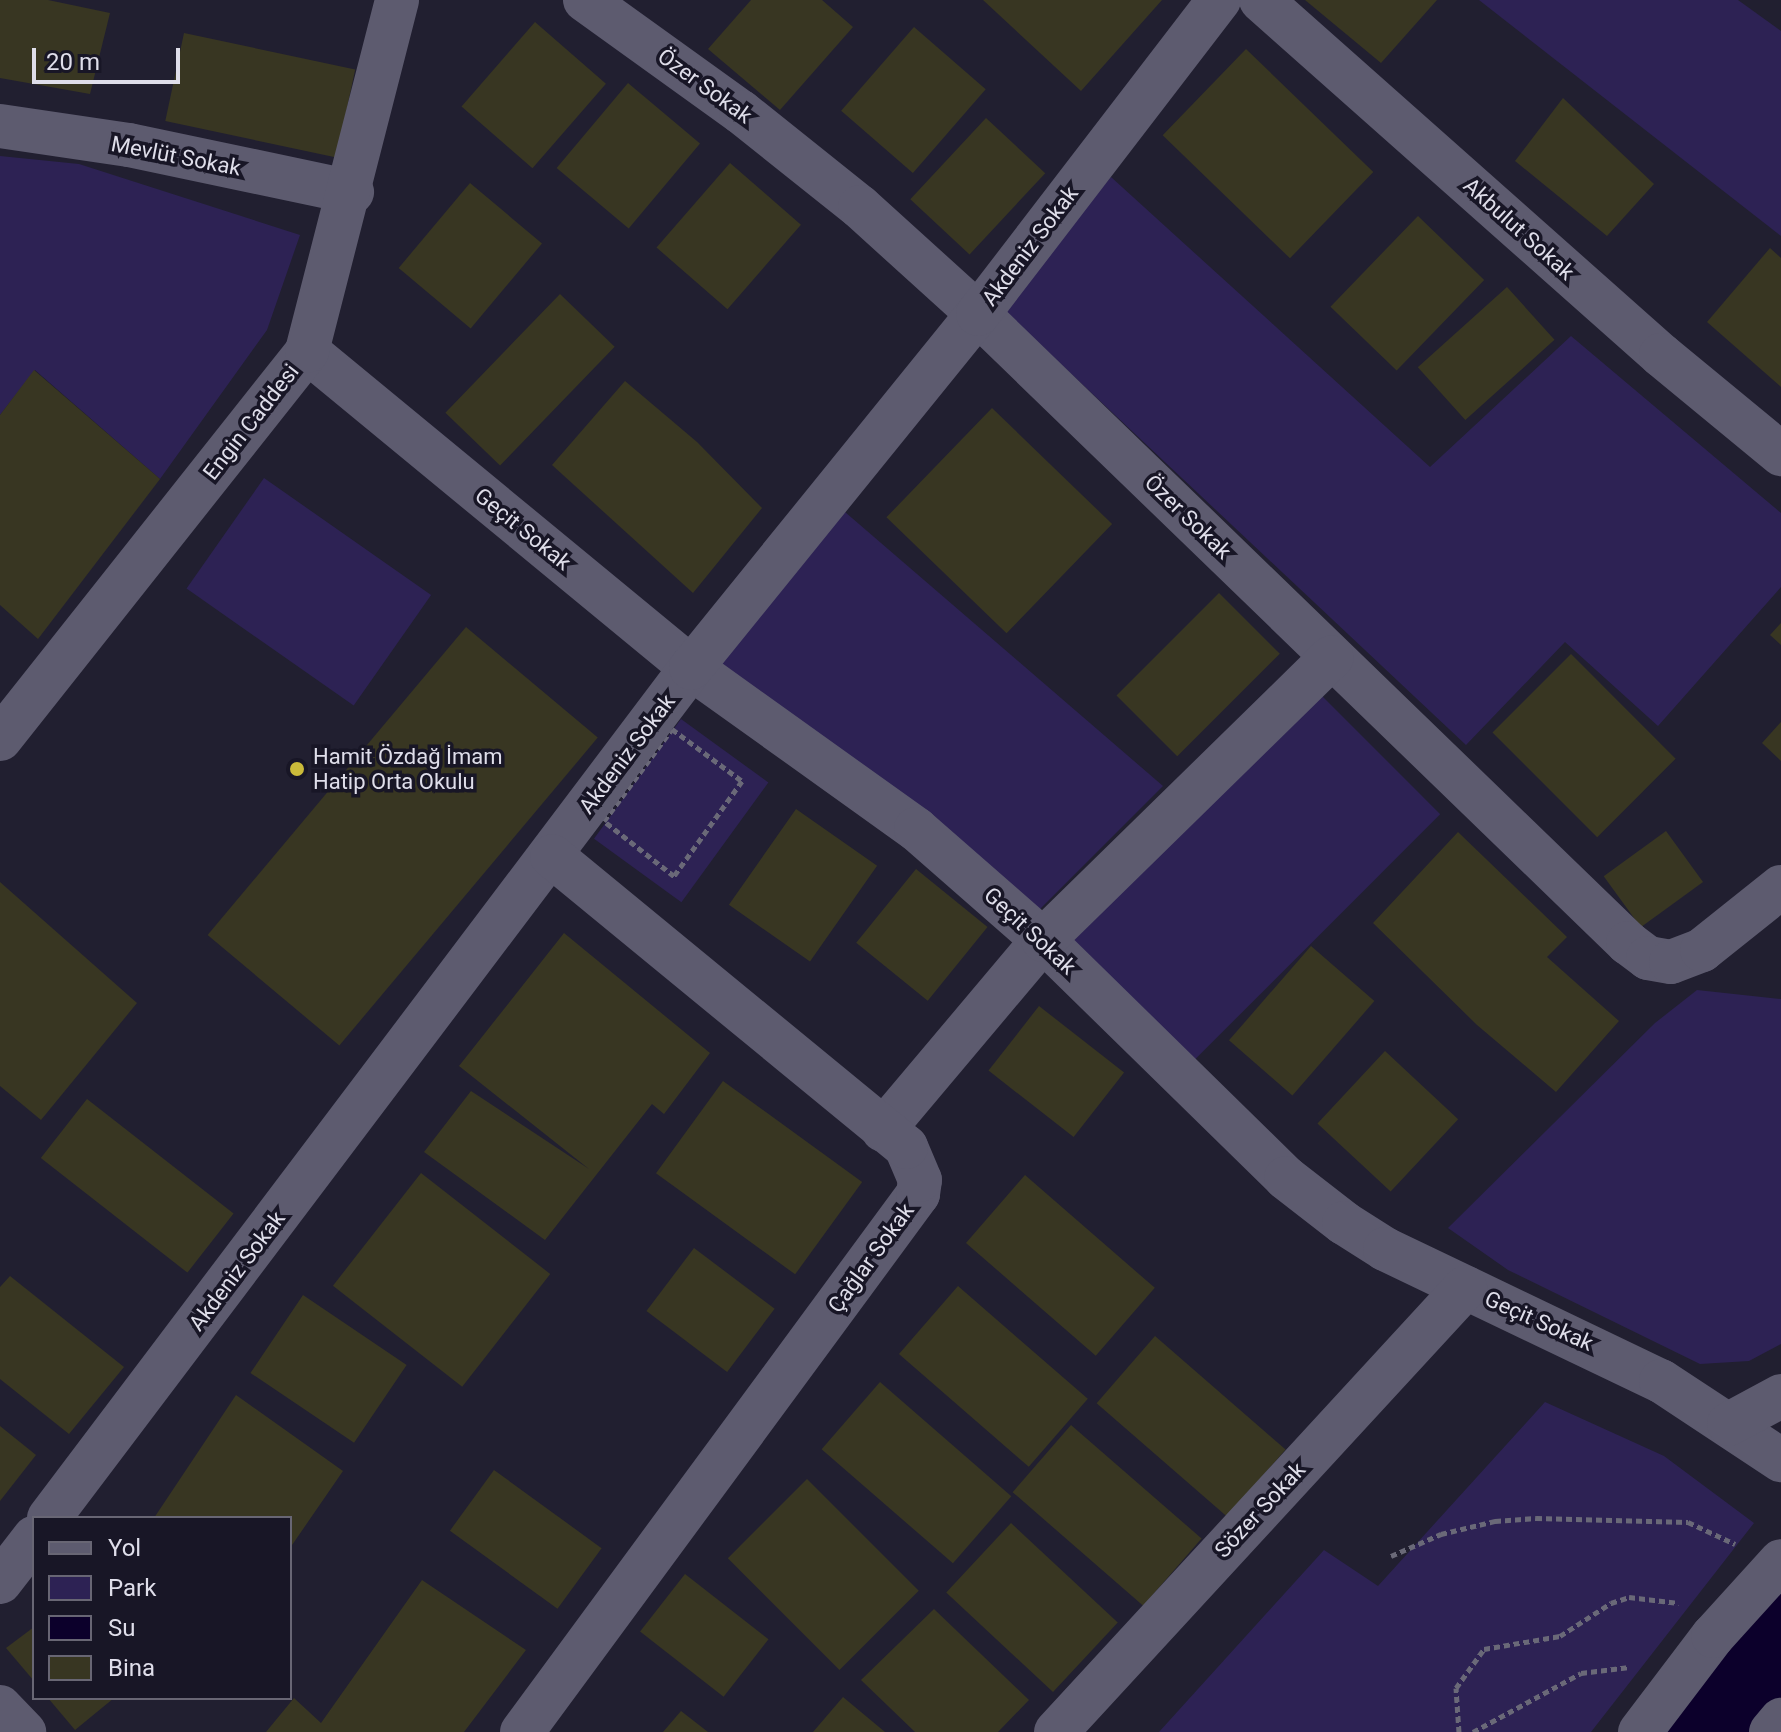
<!DOCTYPE html>
<meta charset="utf-8">
<style>
body{margin:0}
#map{position:relative;width:1781px;height:1732px;overflow:hidden;background:#211f30;font-family:Roboto,sans-serif}
div>[style]{position:absolute}
[style*='--x']{left:calc(var(--x)*1px);top:calc(var(--y)*1px);width:calc(var(--w)*1px);rotate:calc(var(--a)*1deg)}
.green>*{inset:0;background:#2d2254;transform-origin:0 0}
.water>*{inset:0;background:#0c002b}
.building>*{inset:0;background:#383622;transform-origin:0 0}
.path>*{height:5px;margin-top:-2.5px;transform-origin:0;background:repeating-linear-gradient(90deg,#6a6978 0 6px,transparent 0 10px)}
.minor>*{height:44px;margin:-22px;padding:0 22px;transform-origin:22px;border-radius:22px;background:#5d5b6f}
.dots>*{width:22px;height:22px;translate:-50% -50%;box-sizing:border-box;border:4px solid #181626;border-radius:50%}
span{translate:-50% -50%;white-space:nowrap;text-align:center;line-height:1.15;-webkit-text-stroke:7px #181626;paint-order:stroke}
.street-label{font-size:22px;color:#dfdeea}
.poi-label{font-size:22px;color:#dfdeea}
.left{translate:0 -50%;text-align:left}
.legend{position:absolute;left:32px;top:1516px;width:260px;height:184px;box-sizing:border-box;background:#181626;border:2px solid #686674;margin:0;padding:10px 14px;list-style:none;font-size:24px;color:#dfdeea}
.legend li{display:flex;align-items:center;gap:16px;height:40px}
.legend b{width:40px;border:2px solid #686674}
.scale{position:absolute;left:32px;top:48px;width:148px;height:36px;box-sizing:border-box;border:4px solid #dfdeea;border-top:0;padding-left:10px;font-size:24px;line-height:28px;white-space:nowrap;color:#dfdeea;-webkit-text-stroke:6px #181626;paint-order:stroke}
</style>
<div id="map">
<div class="green">
<i style="clip-path:polygon(1479px 0,1738px 0,1781px 31px,1781px 236px)"></i>
<i style="clip-path:polygon(0 156px,79px 164px,300px 235px,267px 330px,160px 479px,35px 370px,0 415px)"></i>
<i style="clip-path:polygon(1111px 177px,1430px 467px,1571px 336px,1781px 513px,1781px 587px,1658px 726px,1565px 642px,1466px 745px,1001px 308px)"></i>
<i style="left:264px;top:478px;width:204px;height:135px;rotate:35deg"></i>
<i style="clip-path:polygon(845px 512px,1163px 786px,1037px 912px,714px 668px)"></i>
<i style="left:1320px;top:694px;width:170px;height:349px;rotate:45deg"></i>
<i style="left:681px;top:719px;width:108px;height:148px;rotate:36deg"></i>
<i style="clip-path:polygon(1697px 990px,1781px 999px,1781px 1344px,1749px 1361px,1700px 1364px,1508px 1270px,1448px 1228px,1655px 1023px)"></i>
<i style="clip-path:polygon(1545px 1402px,1664px 1456px,1754px 1523px,1591px 1732px,1159px 1732px,1324px 1550px,1378px 1586px)"></i>
</div>
<div class="water">
<i style="clip-path:polygon(1781px 1561px,1781px 1720px,1771px 1732px,1640px 1732px)"></i>
</div>
<div class="building">
<i style="clip-path:polygon(0 0,48px 0,110px 13px,90px 94px,0 78px)"></i>
<i style="clip-path:polygon(751px 0,822px 0,853px 27px,780px 110px,708px 49px)"></i>
<i style="clip-path:polygon(983px 0,1162px 0,1081px 91px)"></i>
<i style="clip-path:polygon(1305px 0,1437px 0,1381px 63px)"></i>
<i style="left:535px;top:22px;width:94px;height:112px;rotate:41deg"></i>
<i style="left:914px;top:27px;width:95px;height:111px;rotate:41deg"></i>
<i style="left:184px;top:33px;width:175px;height:90px;rotate:12deg"></i>
<i style="left:1246px;top:49px;width:177px;height:120px;rotate:44deg"></i>
<i style="left:628px;top:83px;width:94px;height:111px;rotate:40deg"></i>
<i style="clip-path:polygon(1563px 98px,1654px 184px,1607px 236px,1515px 161px)"></i>
<i style="left:986px;top:118px;width:81px;height:111px;rotate:43deg"></i>
<i style="left:730px;top:163px;width:94px;height:112px;rotate:41deg"></i>
<i style="left:470px;top:183px;width:94px;height:111px;rotate:40deg"></i>
<i style="left:1418px;top:216px;width:92px;height:126px;rotate:44deg"></i>
<i style="clip-path:polygon(1770px 248px,1781px 258px,1781px 387px,1707px 322px)"></i>
<i style="left:1507px;top:287px;width:71px;height:120px;rotate:48deg"></i>
<i style="left:560px;top:294px;width:76px;height:165px;rotate:44deg"></i>
<i style="clip-path:polygon(34px 370px,160px 479px,38px 639px,0 605px,0 415px)"></i>
<i style="clip-path:polygon(625px 381px,697px 442px,762px 508px,693px 593px,552px 465px)"></i>
<i style="left:992px;top:408px;width:167px;height:152px;rotate:44deg"></i>
<i style="left:1219px;top:593px;width:86px;height:145px;rotate:45deg"></i>
<i style="clip-path:polygon(1781px 623px,1781px 645px,1770px 635px)"></i>
<i style="left:466px;top:627px;width:172px;height:402px;rotate:40deg"></i>
<i style="left:1571px;top:654px;width:148px;height:111px;rotate:45deg"></i>
<i style="clip-path:polygon(1781px 722px,1781px 761px,1762px 743px)"></i>
<i style="left:796px;top:809px;width:99px;height:117px;rotate:35deg"></i>
<i style="left:1666px;top:831px;width:63px;height:77px;rotate:54deg"></i>
<i style="clip-path:polygon(1458px 832px,1567px 937px,1547px 957px,1619px 1021px,1556px 1092px,1477px 1025px,1373px 923px)"></i>
<i style="left:916px;top:869px;width:92px;height:95px;rotate:39deg"></i>
<i style="clip-path:polygon(0 882px,137px 1003px,41px 1120px,0 1086px)"></i>
<i style="clip-path:polygon(564px 933px,710px 1053px,664px 1114px,652px 1104px,545px 1240px,424px 1152px,471px 1091px,589px 1169px,459px 1066px)"></i>
<i style="left:1311px;top:946px;width:84px;height:125px;rotate:41deg"></i>
<i style="left:1039px;top:1006px;width:108px;height:82px;rotate:38deg"></i>
<i style="left:1385px;top:1051px;width:100px;height:99px;rotate:43deg"></i>
<i style="left:723px;top:1081px;width:172px;height:114px;rotate:36deg"></i>
<i style="left:87px;top:1099px;width:186px;height:75px;rotate:38deg"></i>
<i style="left:421px;top:1173px;width:164px;height:143px;rotate:38deg"></i>
<i style="left:1025px;top:1175px;width:172px;height:90px;rotate:41deg"></i>
<i style="left:694px;top:1248px;width:101px;height:79px;rotate:37deg"></i>
<i style="clip-path:polygon(10px 1276px,124px 1367px,69px 1434px,0 1379px,0 1287px)"></i>
<i style="left:958px;top:1286px;width:172px;height:90px;rotate:41deg"></i>
<i style="left:303px;top:1295px;width:125px;height:94px;rotate:34deg"></i>
<i style="left:1155px;top:1336px;width:173px;height:89px;rotate:41deg"></i>
<i style="left:880px;top:1382px;width:174px;height:89px;rotate:41deg"></i>
<i style="clip-path:polygon(236px 1395px,343px 1471px,290px 1548px,290px 1518px,154px 1518px)"></i>
<i style="left:1071px;top:1425px;width:173px;height:89px;rotate:41deg"></i>
<i style="clip-path:polygon(0 1426px,36px 1455px,0 1501px)"></i>
<i style="left:494px;top:1470px;width:133px;height:75px;rotate:36deg"></i>
<i style="left:807px;top:1479px;width:158px;height:112px;rotate:45deg"></i>
<i style="left:1011px;top:1523px;width:146px;height:95px;rotate:43deg"></i>
<i style="left:685px;top:1574px;width:106px;height:73px;rotate:38deg"></i>
<i style="clip-path:polygon(422px 1580px,526px 1650px,464px 1732px,266px 1732px,294px 1698px,321px 1723px)"></i>
<i style="clip-path:polygon(934px 1609px,1029px 1700px,998px 1732px,915px 1732px,861px 1680px)"></i>
<i style="clip-path:polygon(34px 1627px,34px 1681px,6px 1648px)"></i>
<i style="clip-path:polygon(843px 1697px,885px 1732px,813px 1732px)"></i>
<i style="clip-path:polygon(48px 1698px,114px 1698px,75px 1730px)"></i>
<i style="clip-path:polygon(681px 1711px,708px 1732px,663px 1732px)"></i>
</div>
<div class="path">
<i style="--x:672;--y:729;--w:87;--a:36.6"></i>
<i style="--x:742;--y:781;--w:117;--a:125.6"></i>
<i style="--x:674;--y:876;--w:89;--a:-141.8"></i>
<i style="--x:604;--y:821;--w:114;--a:-53.5"></i>
<i style="--x:1391;--y:1556;--w:55;--a:-23.7"></i>
<i style="--x:1441;--y:1534;--w:56;--a:-13.5"></i>
<i style="--x:1495;--y:1521;--w:41;--a:-4.2"></i>
<i style="--x:1536;--y:1518;--w:152;--a:1.5"></i>
<i style="--x:1688;--y:1522;--w:52;--a:25.1"></i>
<i style="--x:1459;--y:1732;--w:44;--a:-93.9"></i>
<i style="--x:1456;--y:1688;--w:48;--a:-54.3"></i>
<i style="--x:1484;--y:1649;--w:77;--a:-9.7"></i>
<i style="--x:1560;--y:1636;--w:61;--a:-32.9"></i>
<i style="--x:1611;--y:1603;--w:19;--a:-18"></i>
<i style="--x:1629;--y:1597;--w:50;--a:6.8"></i>
<i style="--x:1473;--y:1732;--w:123;--a:-28.6"></i>
<i style="--x:1581;--y:1673;--w:49;--a:-7"></i>
</div>
<div class="minor">
<i style="--x:585;--y:0;--w:192;--a:35.7"></i>
<i style="--x:741;--y:112;--w:152;--a:38.6"></i>
<i style="--x:860;--y:207;--w:159;--a:42.2"></i>
<i style="--x:978;--y:314;--w:905;--a:44.06"></i>
<i style="--x:1628;--y:943;--w:25;--a:37"></i>
<i style="--x:1648;--y:958;--w:23;--a:10"></i>
<i style="--x:1671;--y:962;--w:33;--a:-21"></i>
<i style="--x:1702;--y:950;--w:101;--a:-38.6"></i>
<i style="--x:1261;--y:0;--w:535;--a:41.59"></i>
<i style="--x:1661;--y:355;--w:156;--a:39.5"></i>
<i style="--x:0;--y:126;--w:130;--a:8.4"></i>
<i style="--x:129;--y:145;--w:228;--a:11.9"></i>
<i style="--x:307;--y:351;--w:498;--a:39.5"></i>
<i style="--x:691;--y:668;--w:277;--a:35.6"></i>
<i style="--x:916;--y:829;--w:169;--a:41.2"></i>
<i style="--x:1043;--y:940;--w:340;--a:44.4"></i>
<i style="--x:1286;--y:1178;--w:73;--a:37.8"></i>
<i style="--x:1344;--y:1223;--w:49;--a:32.4"></i>
<i style="--x:1385;--y:1249;--w:306;--a:25.6"></i>
<i style="--x:1661;--y:1381;--w:144;--a:33.4"></i>
<i style="--x:0;--y:739;--w:495;--a:-51.6"></i>
<i style="--x:307;--y:351;--w:362;--a:-75.6"></i>
<i style="--x:883;--y:1130;--w:248;--a:-49.9"></i>
<i style="--x:1043;--y:940;--w:404;--a:-44.4"></i>
<i style="--x:1729;--y:1424;--w:59;--a:-28.3"></i>
<i style="--x:49;--y:1518;--w:1065;--a:-52.94"></i>
<i style="--x:691;--y:668;--w:456;--a:-51"></i>
<i style="--x:978;--y:314;--w:396;--a:-52.5"></i>
<i style="--x:0;--y:1582;--w:56;--a:-52.3"></i>
<i style="--x:0;--y:1707;--w:35;--a:46"></i>
<i style="--x:522;--y:1732;--w:668;--a:-53.64"></i>
<i style="--x:918;--y:1194;--w:14;--a:-82"></i>
<i style="--x:920;--y:1180;--w:36;--a:-113"></i>
<i style="--x:906;--y:1147;--w:458;--a:-140.6"></i>
<i style="--x:1056;--y:1732;--w:604;--a:-47.35"></i>
<i style="--x:1640;--y:1732;--w:121;--a:-52.8"></i>
<i style="--x:1713;--y:1636;--w:101;--a:-47.8"></i>
<i style="--x:1771;--y:1732;--w:16;--a:-50"></i>
</div>
<div class="dots">
<i style="left:297px;top:769px;background:#caba3a"></i>
</div>
<div class="street-label">
<span style="left:705px;top:86px;rotate:36deg">Özer Sokak</span>
<span style="left:176px;top:156px;rotate:11deg">Mevlüt Sokak</span>
<span style="left:1519px;top:229px;rotate:42deg">Akbulut Sokak</span>
<span style="left:1030px;top:246px;rotate:-53deg">Akdeniz Sokak</span>
<span style="left:251px;top:422px;rotate:-52deg">Engin Caddesi</span>
<span style="left:1188px;top:517px;rotate:44deg">Özer Sokak</span>
<span style="left:523px;top:529px;rotate:39deg">Geçit Sokak</span>
<span style="left:627px;top:754px;rotate:-53deg">Akdeniz Sokak</span>
<span style="left:1030px;top:931px;rotate:43deg">Geçit Sokak</span>
<span style="left:871px;top:1258px;rotate:-54deg">Çağlar Sokak</span>
<span style="left:237px;top:1271px;rotate:-53deg">Akdeniz Sokak</span>
<span style="left:1539px;top:1321px;rotate:24deg">Geçit Sokak</span>
<span style="left:1260px;top:1510px;rotate:-47deg">Sözer Sokak</span>
</div>
<div class="poi-label">
<span class="left" style="left:313px;top:769px">Hamit Özdağ İmam<br>Hatip Orta Okulu</span>
</div>
<ul class="legend">
<li><b style="height:10px;background:#5d5b6f"></b>Yol</li>
<li><b style="height:22px;background:#2d2254"></b>Park</li>
<li><b style="height:22px;background:#0c002b"></b>Su</li>
<li><b style="height:22px;background:#383622"></b>Bina</li>
</ul>
<div class="scale">20 m</div>
</div>
